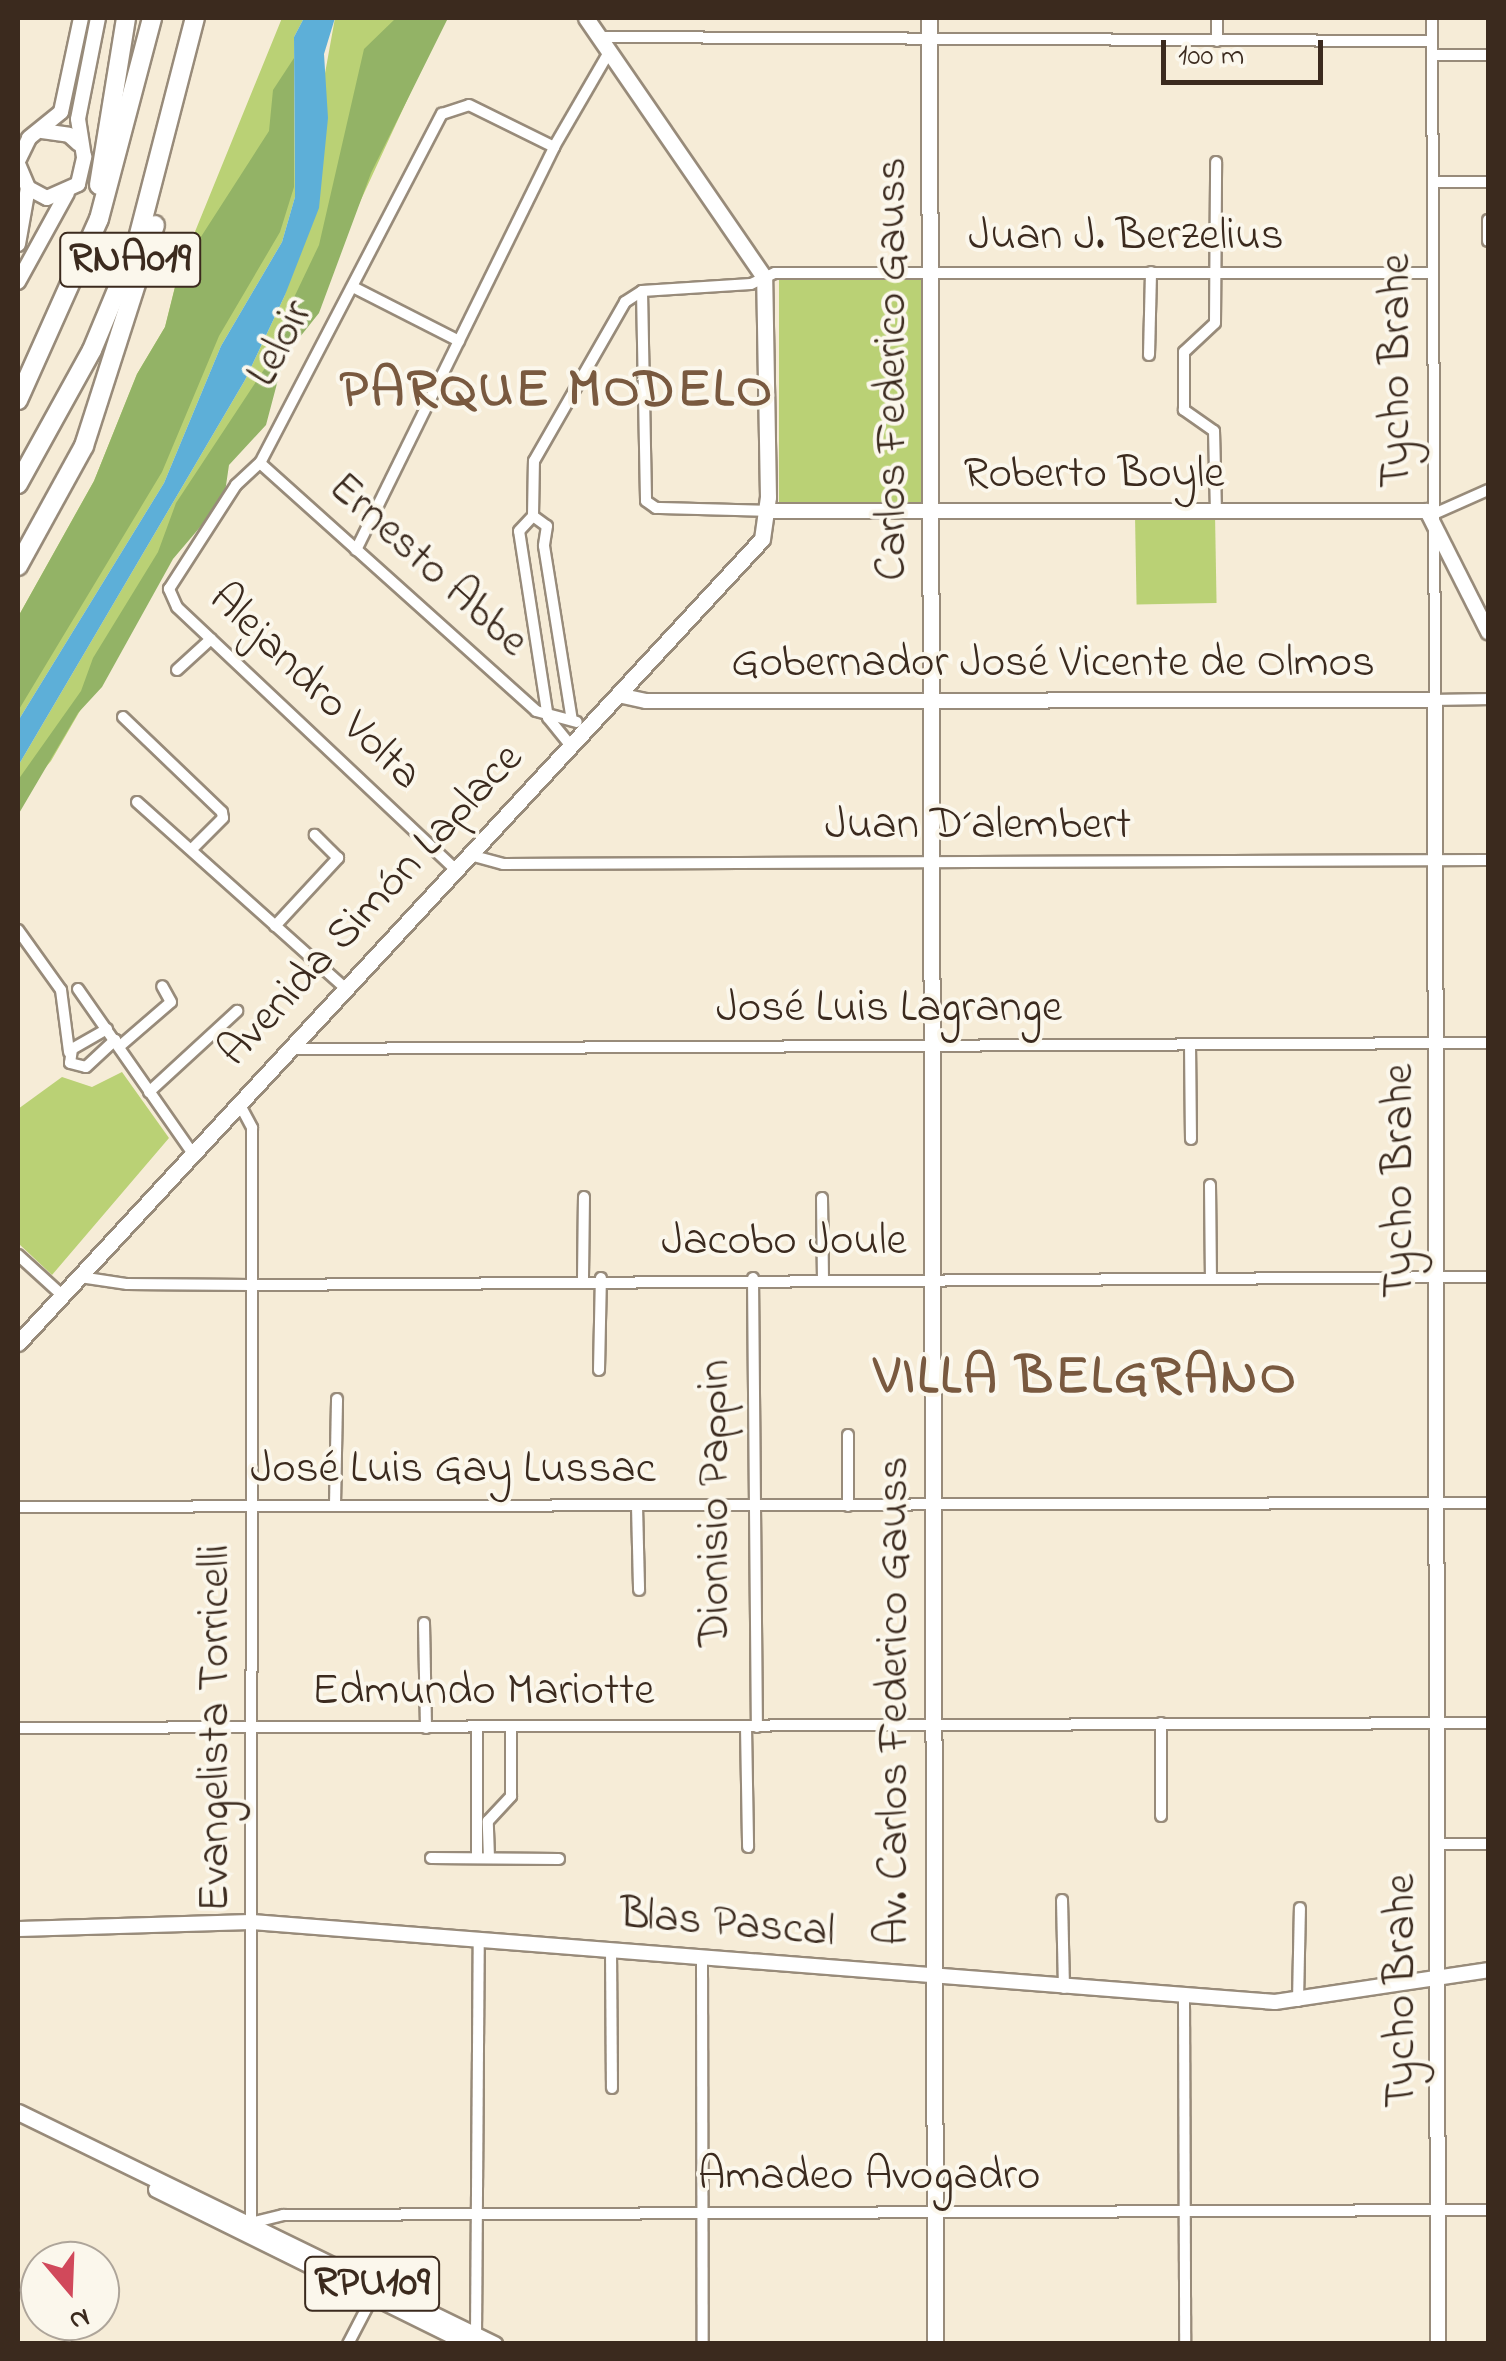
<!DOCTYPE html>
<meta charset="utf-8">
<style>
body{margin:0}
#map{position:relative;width:1506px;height:2361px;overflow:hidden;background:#f6ecd7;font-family:"Indie Flower",sans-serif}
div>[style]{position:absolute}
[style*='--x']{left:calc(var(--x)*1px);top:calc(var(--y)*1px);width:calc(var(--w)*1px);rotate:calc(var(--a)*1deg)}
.green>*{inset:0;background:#bad175;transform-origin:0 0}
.forest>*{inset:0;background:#93b366}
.water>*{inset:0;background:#5dafd8}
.roads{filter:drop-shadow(2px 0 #988b7a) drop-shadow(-2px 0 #988b7a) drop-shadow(0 2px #988b7a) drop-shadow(0 -2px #988b7a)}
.street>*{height:10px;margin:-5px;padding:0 5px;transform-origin:5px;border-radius:5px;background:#fff}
.secondary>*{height:14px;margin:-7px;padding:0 7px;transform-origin:7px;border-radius:7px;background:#fff}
.primary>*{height:15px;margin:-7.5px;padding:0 7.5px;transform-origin:7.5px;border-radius:7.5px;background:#fff}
.highway>*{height:18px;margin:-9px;padding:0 9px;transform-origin:9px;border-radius:9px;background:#fff}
span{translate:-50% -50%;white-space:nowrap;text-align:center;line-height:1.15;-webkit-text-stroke:8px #fbf7ec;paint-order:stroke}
.shield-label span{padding:2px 8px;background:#fbf7ec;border:2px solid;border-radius:8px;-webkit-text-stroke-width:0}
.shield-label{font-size:42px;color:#3b2a1e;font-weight:700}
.street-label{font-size:45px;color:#3b2a1e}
.district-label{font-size:55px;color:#79593f;font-weight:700;letter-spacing:2.5px}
.frame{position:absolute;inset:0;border:20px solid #3b2a1e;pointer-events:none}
.north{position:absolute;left:20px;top:2241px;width:100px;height:100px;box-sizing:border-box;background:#fbf7ec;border:2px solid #aea59a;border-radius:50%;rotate:161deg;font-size:28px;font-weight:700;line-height:40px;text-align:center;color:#3b2a1e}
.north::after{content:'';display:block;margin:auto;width:35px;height:45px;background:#d1495b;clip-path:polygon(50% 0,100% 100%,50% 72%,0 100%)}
.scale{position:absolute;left:1161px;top:40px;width:162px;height:45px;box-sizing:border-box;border:5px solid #3b2a1e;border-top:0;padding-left:12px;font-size:30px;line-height:35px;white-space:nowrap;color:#3b2a1e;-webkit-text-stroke:8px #fbf7ec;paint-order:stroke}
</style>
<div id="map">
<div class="green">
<i style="clip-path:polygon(282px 18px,304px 18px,294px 37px,295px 197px,282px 242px,221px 346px,164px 483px,18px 721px,18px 617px,94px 481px,137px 374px,165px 327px,179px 271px)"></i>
<i style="clip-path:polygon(335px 18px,445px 18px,304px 323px,51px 761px,18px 800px,18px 766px,245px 380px,285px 295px)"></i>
<i style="left:779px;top:280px;width:142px;height:222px"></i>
<i style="left:1215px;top:514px;width:89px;height:80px;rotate:89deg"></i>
<i style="clip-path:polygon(122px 1072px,169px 1138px,52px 1275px,18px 1243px,18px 1109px,62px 1077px,92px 1087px)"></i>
</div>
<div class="forest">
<i style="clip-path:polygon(396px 18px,448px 18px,371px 173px,319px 313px,284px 357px,266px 425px,229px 465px,224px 499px,173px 559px,102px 687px,78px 713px,18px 815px,18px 780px,81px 691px,93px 658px,158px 552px,176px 503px,279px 347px,279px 329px,319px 245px,364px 49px)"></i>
<i style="clip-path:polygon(294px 58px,294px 187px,280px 232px,219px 336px,162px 472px,18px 711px,18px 617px,94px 481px,137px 374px,165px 327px,179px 271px,269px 131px,273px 90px)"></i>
</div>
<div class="water">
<i style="clip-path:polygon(304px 18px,335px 18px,324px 54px,328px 118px,319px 208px,285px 295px,245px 380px,18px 766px,18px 721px,164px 483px,221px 346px,282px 242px,295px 197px,294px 37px)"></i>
</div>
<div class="roads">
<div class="street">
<i style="--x:1217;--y:18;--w:23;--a:90"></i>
<i style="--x:1432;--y:18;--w:682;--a:89.75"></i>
<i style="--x:1435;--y:700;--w:53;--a:-1.1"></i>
<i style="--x:599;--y:37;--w:833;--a:0.28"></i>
<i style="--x:1432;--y:55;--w:56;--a:0"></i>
<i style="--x:1433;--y:182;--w:55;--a:0"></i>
<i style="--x:1488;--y:241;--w:21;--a:-90"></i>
<i style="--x:353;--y:287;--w:119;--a:27"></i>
<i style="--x:642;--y:291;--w:210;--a:88.9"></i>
<i style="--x:646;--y:501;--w:12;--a:35"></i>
<i style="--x:656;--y:508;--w:112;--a:1.5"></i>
<i style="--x:1149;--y:355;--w:83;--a:-88.6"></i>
<i style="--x:260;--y:463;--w:371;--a:41.9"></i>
<i style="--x:536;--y:711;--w:42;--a:15"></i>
<i style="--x:1216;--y:512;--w:81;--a:-91.4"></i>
<i style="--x:1214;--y:431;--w:37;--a:-145"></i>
<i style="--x:1184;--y:410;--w:58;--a:-90"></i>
<i style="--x:1184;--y:352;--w:42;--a:-43.1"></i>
<i style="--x:1215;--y:323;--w:161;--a:-89.6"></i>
<i style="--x:1434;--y:514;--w:59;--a:-24"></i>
<i style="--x:533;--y:516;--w:55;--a:-89"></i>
<i style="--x:534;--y:461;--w:183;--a:-60.2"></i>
<i style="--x:625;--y:302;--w:20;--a:-33"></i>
<i style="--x:642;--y:291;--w:109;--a:-3.7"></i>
<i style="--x:751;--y:284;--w:26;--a:-25"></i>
<i style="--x:775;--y:273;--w:658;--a:0"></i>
<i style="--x:356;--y:550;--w:449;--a:-63.8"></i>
<i style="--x:554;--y:147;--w:110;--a:-59.9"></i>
<i style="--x:177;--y:670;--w:46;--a:-42.4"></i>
<i style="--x:123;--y:717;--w:137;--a:43.8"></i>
<i style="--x:222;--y:812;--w:6;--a:81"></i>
<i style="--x:223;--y:818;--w:44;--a:135"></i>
<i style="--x:571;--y:746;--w:36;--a:-129"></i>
<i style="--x:548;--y:718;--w:189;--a:-98.8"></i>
<i style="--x:519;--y:531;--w:21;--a:-47"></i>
<i style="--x:533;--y:516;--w:17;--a:36"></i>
<i style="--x:547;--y:526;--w:20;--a:99"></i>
<i style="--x:544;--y:546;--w:176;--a:80.9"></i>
<i style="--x:137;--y:802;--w:280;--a:41.8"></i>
<i style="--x:470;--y:855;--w:34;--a:15"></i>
<i style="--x:503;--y:864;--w:985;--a:-0.23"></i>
<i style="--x:456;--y:870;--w:383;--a:-136.7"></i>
<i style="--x:177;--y:607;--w:20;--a:-114"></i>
<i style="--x:169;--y:589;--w:124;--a:-57.2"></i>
<i style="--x:236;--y:485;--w:33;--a:-43"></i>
<i style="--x:260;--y:463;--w:394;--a:-62.5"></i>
<i style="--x:442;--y:114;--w:28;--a:-18"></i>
<i style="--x:469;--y:105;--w:95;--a:26.3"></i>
<i style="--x:275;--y:926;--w:93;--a:-47.2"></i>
<i style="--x:338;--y:858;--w:33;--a:-135"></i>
<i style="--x:18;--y:930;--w:74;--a:54.4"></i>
<i style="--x:61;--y:990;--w:63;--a:82.6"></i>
<i style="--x:78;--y:989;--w:203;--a:55.1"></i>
<i style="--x:107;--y:1029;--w:40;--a:150.3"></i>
<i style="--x:72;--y:1049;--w:14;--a:98"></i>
<i style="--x:70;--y:1063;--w:16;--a:14"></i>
<i style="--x:86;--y:1067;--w:40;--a:-43"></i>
<i style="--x:1190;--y:1044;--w:95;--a:89.4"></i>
<i style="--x:120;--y:1046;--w:67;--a:-40.8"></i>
<i style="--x:171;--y:1002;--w:18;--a:-119"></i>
<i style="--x:290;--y:1049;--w:1198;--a:-0.29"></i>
<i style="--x:149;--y:1092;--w:120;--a:-42.6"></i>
<i style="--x:240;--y:1105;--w:26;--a:62"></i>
<i style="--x:252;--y:1128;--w:1097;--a:90.05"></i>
<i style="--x:1210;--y:1185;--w:92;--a:89.4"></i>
<i style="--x:822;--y:1198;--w:80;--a:89.3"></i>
<i style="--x:18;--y:1255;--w:59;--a:42.3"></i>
<i style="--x:80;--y:1277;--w:48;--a:8.5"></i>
<i style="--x:127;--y:1284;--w:123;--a:0.5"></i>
<i style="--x:250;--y:1285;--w:1238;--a:-0.37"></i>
<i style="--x:583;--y:1278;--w:81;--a:-89.3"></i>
<i style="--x:753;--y:1278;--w:449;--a:89.5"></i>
<i style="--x:599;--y:1370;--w:92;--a:-88.8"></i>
<i style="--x:848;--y:1435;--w:71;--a:90"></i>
<i style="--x:335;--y:1505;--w:106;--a:-88.9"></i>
<i style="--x:637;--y:1506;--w:84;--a:88.6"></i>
<i style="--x:18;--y:1507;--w:1470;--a:-0.16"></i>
<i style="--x:424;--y:1623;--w:105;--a:88.9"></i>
<i style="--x:1161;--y:1723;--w:93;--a:90"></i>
<i style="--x:746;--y:1727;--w:120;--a:89"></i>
<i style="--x:18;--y:1728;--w:1470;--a:-0.19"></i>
<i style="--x:477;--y:1728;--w:130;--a:90"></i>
<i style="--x:1437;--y:1844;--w:51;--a:0"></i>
<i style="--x:431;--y:1858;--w:128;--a:0.4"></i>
<i style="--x:489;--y:1858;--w:37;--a:-92"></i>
<i style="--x:488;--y:1821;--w:34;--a:-47"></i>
<i style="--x:511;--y:1796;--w:68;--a:-90"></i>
<i style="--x:1062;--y:1900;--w:88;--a:88.7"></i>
<i style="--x:611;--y:1950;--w:138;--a:89.6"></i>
<i style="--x:702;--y:1958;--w:386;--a:89.9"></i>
<i style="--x:1184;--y:1999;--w:345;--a:89.8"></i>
<i style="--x:1298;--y:2001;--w:93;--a:-88.8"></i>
<i style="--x:251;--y:2223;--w:33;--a:-14"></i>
<i style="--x:283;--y:2215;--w:1205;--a:-0.24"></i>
<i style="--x:476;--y:2335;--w:397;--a:-89.6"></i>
<i style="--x:348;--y:2344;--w:54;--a:-62.5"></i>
</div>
<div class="secondary">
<i style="--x:42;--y:131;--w:27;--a:8"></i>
<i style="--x:69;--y:135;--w:13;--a:42"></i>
<i style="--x:18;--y:161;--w:25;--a:-64"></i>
<i style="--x:29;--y:138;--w:41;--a:-39.1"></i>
<i style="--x:61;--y:112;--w:96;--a:-78"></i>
<i style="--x:18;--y:164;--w:26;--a:67"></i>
<i style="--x:28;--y:188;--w:21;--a:28"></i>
<i style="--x:47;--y:198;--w:34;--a:-24"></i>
<i style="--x:78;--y:184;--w:28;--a:-77"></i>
<i style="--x:84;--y:157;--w:38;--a:-99"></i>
<i style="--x:78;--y:119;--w:103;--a:-78.8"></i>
<i style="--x:18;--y:244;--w:57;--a:-79.9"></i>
<i style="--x:18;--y:282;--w:102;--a:-61.2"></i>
<i style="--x:768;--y:511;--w:659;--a:0"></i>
<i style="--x:1427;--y:511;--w:136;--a:63.2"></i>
<i style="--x:618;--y:695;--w:29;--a:12"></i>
<i style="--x:646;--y:701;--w:789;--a:-0.07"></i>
<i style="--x:1435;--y:700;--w:1644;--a:89.9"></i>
<i style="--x:18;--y:1929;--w:234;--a:-1.7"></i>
<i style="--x:252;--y:1922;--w:1026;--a:4.47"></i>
<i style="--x:1275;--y:2002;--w:215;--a:-8.5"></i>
</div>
<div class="primary">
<i style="--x:929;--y:18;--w:2326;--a:89.85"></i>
<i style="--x:18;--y:1343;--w:1095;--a:-47.22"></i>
<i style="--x:762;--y:539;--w:42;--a:-81.9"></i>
<i style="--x:768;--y:497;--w:220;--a:-91"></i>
<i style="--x:764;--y:277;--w:314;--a:-124.5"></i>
<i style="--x:18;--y:2112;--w:530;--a:25.98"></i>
<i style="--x:156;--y:2189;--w:350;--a:26.3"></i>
</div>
<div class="highway">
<i style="--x:99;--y:185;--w:169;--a:-80.8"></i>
<i style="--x:18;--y:400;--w:198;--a:-65.9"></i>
<i style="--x:99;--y:219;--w:208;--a:-75.2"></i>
<i style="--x:18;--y:484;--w:153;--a:-61.1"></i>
<i style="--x:92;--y:350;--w:117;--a:-67.4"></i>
<i style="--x:137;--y:242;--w:231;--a:-75.5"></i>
<i style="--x:18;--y:566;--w:137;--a:-61.2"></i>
<i style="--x:84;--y:446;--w:232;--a:-72.2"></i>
</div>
</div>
<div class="shield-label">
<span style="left:130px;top:260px">RNA019</span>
<span style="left:372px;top:2284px">RPU109</span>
</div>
<div class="street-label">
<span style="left:1126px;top:238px">Juan J. Berzelius</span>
<span style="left:282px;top:344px;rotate:-62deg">Leloir</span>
<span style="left:894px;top:369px;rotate:-90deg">Carlos Federico Gauss</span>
<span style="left:1398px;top:371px;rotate:-90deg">Tycho Brahe</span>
<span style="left:1094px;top:476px">Roberto Boyle</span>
<span style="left:427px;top:566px;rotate:42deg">Ernesto Abbe</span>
<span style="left:1053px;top:665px">Gobernador José Vicente de Olmos</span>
<span style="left:314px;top:688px;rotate:44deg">Alejandro Volta</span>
<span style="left:978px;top:827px">Juan D´alembert</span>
<span style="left:372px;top:906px;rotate:-47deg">Avenida Simón Laplace</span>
<span style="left:889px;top:1010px">José Luis Lagrange</span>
<span style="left:1401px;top:1181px;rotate:-90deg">Tycho Brahe</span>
<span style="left:784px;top:1243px">Jacobo Joule</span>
<span style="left:453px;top:1471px">José Luis Gay Lussac</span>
<span style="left:717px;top:1503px;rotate:-90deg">Dionisio Pappin</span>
<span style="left:483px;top:1693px">Edmundo Mariotte</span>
<span style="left:896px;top:1701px;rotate:-90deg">Av. Carlos Federico Gauss</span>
<span style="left:217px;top:1728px;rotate:-90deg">Evangelista Torricelli</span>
<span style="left:727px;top:1925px;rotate:5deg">Blas Pascal</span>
<span style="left:1403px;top:1991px;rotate:-90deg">Tycho Brahe</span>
<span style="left:869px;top:2178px">Amadeo Avogadro</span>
</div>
<div class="district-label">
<span style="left:557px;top:393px">PARQUE MODELO</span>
<span style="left:1086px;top:1380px">VILLA BELGRANO</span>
</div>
<div class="frame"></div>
<div class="north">N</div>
<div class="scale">100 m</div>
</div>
